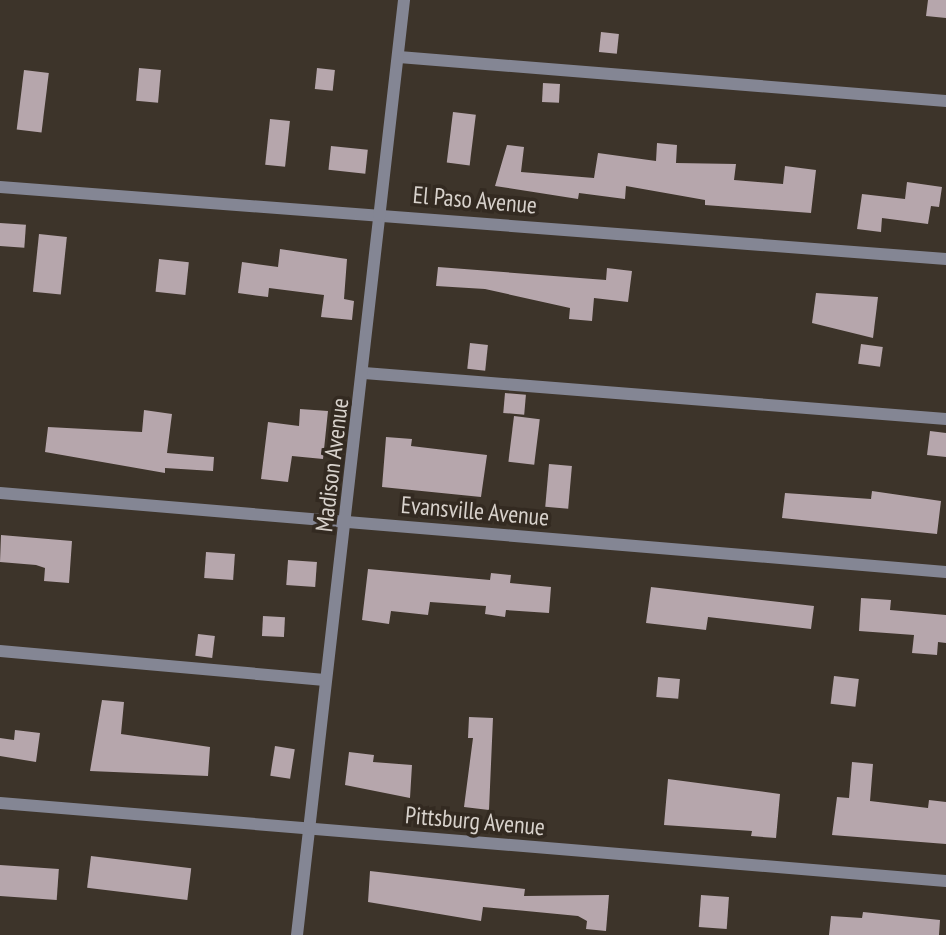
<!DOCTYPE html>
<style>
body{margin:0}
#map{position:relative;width:946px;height:935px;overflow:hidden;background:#3d342a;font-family:"PT Sans Narrow",sans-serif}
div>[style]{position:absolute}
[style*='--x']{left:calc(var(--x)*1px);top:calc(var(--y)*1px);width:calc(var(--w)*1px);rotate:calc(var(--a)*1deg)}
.building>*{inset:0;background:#b6a6ac;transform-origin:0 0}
.minor>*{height:12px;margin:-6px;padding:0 6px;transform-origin:6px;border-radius:6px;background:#848694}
span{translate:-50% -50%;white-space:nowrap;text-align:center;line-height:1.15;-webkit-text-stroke:7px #332a21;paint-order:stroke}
.street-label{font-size:24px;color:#d8d2cc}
</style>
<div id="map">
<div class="building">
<i style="clip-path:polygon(928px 0,946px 0,946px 18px,926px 16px)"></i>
<i style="left:601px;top:32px;width:18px;height:20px;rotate:6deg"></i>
<i style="left:139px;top:68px;width:22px;height:33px;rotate:5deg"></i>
<i style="left:317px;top:68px;width:18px;height:21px;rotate:6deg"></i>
<i style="left:24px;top:70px;width:25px;height:60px;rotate:7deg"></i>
<i style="left:543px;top:83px;width:17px;height:19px;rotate:3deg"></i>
<i style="left:453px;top:112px;width:23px;height:51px;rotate:7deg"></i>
<i style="left:270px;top:119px;width:20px;height:46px;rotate:6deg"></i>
<i style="clip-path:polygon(657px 143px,677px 145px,676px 163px,736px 164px,734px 180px,783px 184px,785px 166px,816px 170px,811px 213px,705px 205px,705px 200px,626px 186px,625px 199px,579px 193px,578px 199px,495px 186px,507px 145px,524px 147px,521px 172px,594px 178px,598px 153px,656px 161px)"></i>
<i style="left:331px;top:146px;width:37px;height:24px;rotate:6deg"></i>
<i style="clip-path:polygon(907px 182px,942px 187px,939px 207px,931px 206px,928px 224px,882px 218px,881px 232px,857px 229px,862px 194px,905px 199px)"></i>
<i style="left:0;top:223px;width:26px;height:23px;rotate:4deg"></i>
<i style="left:39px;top:234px;width:28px;height:58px;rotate:6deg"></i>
<i style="clip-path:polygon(280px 249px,347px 259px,344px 299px,354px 301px,352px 320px,321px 317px,324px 295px,269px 288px,268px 297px,238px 293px,242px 262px,278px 267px)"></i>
<i style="left:159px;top:259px;width:30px;height:33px;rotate:6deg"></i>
<i style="clip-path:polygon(438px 267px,606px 280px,607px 268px,632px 271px,628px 302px,594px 298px,592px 321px,569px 319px,570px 308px,485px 289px,436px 286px)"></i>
<i style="clip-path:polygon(816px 293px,878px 297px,873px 338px,812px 323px)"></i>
<i style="left:470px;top:343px;width:18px;height:26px;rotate:6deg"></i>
<i style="left:861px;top:344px;width:22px;height:20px;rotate:8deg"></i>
<i style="left:505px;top:393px;width:21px;height:20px;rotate:5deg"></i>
<i style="clip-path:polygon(300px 409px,328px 411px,323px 459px,292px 456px,288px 482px,261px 479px,268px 422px,299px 426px)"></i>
<i style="clip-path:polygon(144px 410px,172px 414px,167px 453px,214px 457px,213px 471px,165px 468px,165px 473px,45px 452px,48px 427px,142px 432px)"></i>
<i style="left:514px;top:416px;width:26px;height:46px;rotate:7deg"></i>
<i style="clip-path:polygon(930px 431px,946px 433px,946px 457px,927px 455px)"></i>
<i style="clip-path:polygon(386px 437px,412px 439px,411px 446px,487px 455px,481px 497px,382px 487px)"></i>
<i style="left:549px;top:464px;width:23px;height:43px;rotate:5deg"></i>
<i style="clip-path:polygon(872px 491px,941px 501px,937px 534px,782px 518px,785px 493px,871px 499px)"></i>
<i style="clip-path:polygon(1px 535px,72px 541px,69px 583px,44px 581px,45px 568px,36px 565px,0 562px)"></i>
<i style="left:206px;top:552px;width:29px;height:26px;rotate:4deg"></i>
<i style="left:288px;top:560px;width:29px;height:25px;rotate:4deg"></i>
<i style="clip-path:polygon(368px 569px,490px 580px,491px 573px,511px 575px,510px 583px,551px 587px,549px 613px,506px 610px,505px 617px,485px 614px,486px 606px,430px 602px,428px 615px,391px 611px,389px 624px,362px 620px)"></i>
<i style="clip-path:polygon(651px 587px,814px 606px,811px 629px,708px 617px,706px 630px,646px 623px)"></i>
<i style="clip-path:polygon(861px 598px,891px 600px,890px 610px,946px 615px,946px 643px,938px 642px,937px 655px,912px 653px,914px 635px,859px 631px)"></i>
<i style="left:263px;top:616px;width:22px;height:20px;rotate:3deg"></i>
<i style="left:198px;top:634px;width:17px;height:22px;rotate:7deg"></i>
<i style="left:834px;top:676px;width:25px;height:28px;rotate:7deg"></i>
<i style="left:658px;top:677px;width:22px;height:20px;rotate:5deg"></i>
<i style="clip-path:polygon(102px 700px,124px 702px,121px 734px,210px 747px,208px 776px,90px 771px)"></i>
<i style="clip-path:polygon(469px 717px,493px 718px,489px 810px,464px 807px,473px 738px,468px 738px)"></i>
<i style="clip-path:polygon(15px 730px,40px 733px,36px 762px,0 756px,0 738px,14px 740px)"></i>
<i style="left:275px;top:746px;width:20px;height:30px;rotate:9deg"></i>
<i style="clip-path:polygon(349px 752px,374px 755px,373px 762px,412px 765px,410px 798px,345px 785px)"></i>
<i style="clip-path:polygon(852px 762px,873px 764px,870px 801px,928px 808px,929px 800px,946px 802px,946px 844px,832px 835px,837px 797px,849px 798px)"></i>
<i style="clip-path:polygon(668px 779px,780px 794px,776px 838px,751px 836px,752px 831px,664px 825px)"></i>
<i style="left:91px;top:856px;width:101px;height:32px;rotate:7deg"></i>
<i style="left:0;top:865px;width:59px;height:31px;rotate:4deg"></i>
<i style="clip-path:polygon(370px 871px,525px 889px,524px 896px,609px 895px,606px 931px,586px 929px,587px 921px,578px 916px,483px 907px,481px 921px,368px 902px)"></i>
<i style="left:701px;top:895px;width:28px;height:32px;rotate:4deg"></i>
<i style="clip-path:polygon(863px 912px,940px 920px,939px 935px,829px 935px,831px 916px,862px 918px)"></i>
</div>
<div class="minor">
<i style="--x:399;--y:57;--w:549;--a:4.6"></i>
<i style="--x:0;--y:187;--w:949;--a:4.35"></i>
<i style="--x:364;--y:373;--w:584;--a:4.52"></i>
<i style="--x:0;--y:493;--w:949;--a:4.77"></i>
<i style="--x:0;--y:651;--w:326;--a:5.1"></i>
<i style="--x:0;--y:803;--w:949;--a:4.71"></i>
<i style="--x:297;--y:935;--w:941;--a:-83.47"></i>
</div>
<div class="street-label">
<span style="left:475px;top:200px;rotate:5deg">El Paso Avenue</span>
<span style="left:332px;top:465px;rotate:-83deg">Madison Avenue</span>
<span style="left:475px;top:511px;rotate:5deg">Evansville Avenue</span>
<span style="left:475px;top:821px;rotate:5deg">Pittsburg Avenue</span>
</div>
</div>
